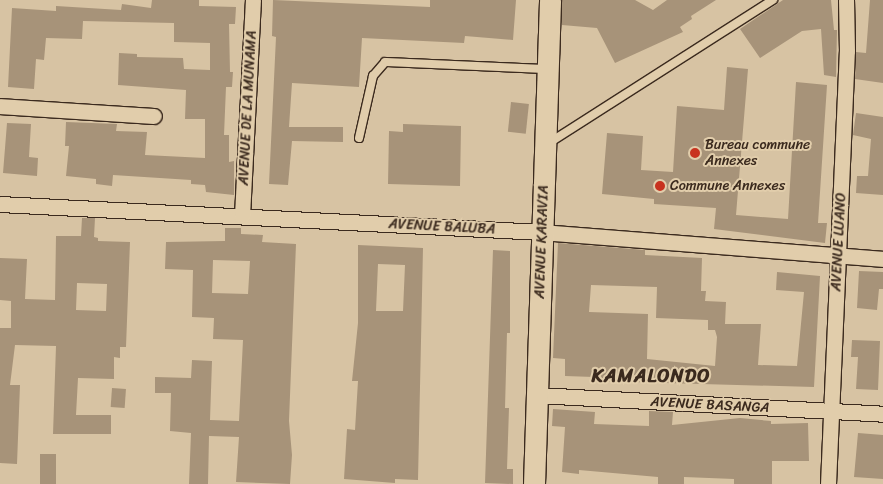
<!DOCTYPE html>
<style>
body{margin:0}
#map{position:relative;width:883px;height:484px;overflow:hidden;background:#d7c3a3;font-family:Sriracha,sans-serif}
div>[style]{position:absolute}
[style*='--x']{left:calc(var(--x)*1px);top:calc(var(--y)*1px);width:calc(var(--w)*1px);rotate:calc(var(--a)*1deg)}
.building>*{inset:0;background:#a79379;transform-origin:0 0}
.roads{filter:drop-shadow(1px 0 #3b2a1e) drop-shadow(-1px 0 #3b2a1e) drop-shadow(0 1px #3b2a1e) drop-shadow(0 -1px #3b2a1e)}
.lane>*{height:8px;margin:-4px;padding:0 4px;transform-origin:4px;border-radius:4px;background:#e1cdab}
.street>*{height:15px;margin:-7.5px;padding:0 7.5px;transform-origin:7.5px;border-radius:7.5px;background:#e1cdab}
.secondary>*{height:21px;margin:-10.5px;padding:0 10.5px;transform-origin:10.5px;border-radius:10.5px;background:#e1cdab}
.dots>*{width:14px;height:14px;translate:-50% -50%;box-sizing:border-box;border:2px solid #e1cdab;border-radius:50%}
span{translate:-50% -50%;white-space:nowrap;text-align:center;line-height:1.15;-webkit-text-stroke:4px #e1cdab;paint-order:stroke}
.street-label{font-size:14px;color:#3b2a1e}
.poi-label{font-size:14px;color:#3b2a1e}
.left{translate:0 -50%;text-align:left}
.district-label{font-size:19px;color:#3b2a1e;font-weight:700;letter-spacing:1px}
</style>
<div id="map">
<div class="building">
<i style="clip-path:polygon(152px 0,199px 0,199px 6px,236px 7px,235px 24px,229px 24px,230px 72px,233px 72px,232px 87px,226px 87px,224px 135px,229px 135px,229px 162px,234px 161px,234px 195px,206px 192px,205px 185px,191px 184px,191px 180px,113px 175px,112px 186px,96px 184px,96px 179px,66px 176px,69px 146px,65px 146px,66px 122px,117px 124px,116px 131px,147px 132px,145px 155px,205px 158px,205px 119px,185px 119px,186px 90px,118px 85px,119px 53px,137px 54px,137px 57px,183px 58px,184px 69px,210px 70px,210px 43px,174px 42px,174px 23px,83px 21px,82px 39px,46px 38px,44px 60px,36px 59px,34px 89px,8px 87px,12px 8px,56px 11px,56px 6px,121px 10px,122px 4px,151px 8px)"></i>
<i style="clip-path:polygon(273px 0,430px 7px,430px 0,516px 0,513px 40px,465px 36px,464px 43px,362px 38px,359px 87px,292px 83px,289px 127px,343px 127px,343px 142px,292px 141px,288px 185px,269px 184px,276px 37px,272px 36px)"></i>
<i style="clip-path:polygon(562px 0,635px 0,653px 10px,667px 0,716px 0,691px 16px,692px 19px,680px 27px,683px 32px,615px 63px,597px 28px,562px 25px)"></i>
<i style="clip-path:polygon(783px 0,831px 0,834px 30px,837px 30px,836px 77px,824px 75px,821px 29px,802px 31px,760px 58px,740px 29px)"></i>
<i style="clip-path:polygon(870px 0,883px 0,883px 83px,855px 79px,856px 52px,866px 53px)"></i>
<i style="clip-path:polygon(727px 67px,748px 69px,736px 215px,788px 219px,796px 82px,827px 85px,818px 223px,827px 223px,825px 243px,714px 229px,716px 208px,654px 204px,654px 199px,602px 194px,607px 133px,643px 136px,641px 170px,673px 172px,677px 106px,724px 110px)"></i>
<i style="left:511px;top:102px;width:18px;height:30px;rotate:6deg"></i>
<i style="clip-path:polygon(856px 113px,883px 117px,883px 195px,856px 193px,857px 176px,868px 176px,871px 139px,853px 135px)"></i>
<i style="clip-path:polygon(7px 123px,31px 124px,29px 157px,38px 158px,37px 176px,3px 173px)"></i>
<i style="clip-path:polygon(403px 124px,461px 126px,460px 186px,388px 184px,389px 131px,403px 132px)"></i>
<i style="clip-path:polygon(evenodd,82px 218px,95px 218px,94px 237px,98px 238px,98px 241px,130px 242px,126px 347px,120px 347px,120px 358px,114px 357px,114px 379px,78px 378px,76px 415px,111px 415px,111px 434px,53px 434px,56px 346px,15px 345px,10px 385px,20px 385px,17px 464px,0 463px,0 328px,11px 328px,11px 301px,0 300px,0 258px,27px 259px,25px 299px,55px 300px,56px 236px,81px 236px,82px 218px,77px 283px,107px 284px,106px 311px,76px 310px,77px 283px)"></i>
<i style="clip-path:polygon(evenodd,225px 228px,241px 228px,241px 234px,263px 235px,262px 242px,296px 244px,289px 421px,292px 455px,290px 484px,236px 482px,239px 437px,209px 436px,208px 484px,189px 484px,191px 433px,170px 431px,171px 393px,155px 393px,155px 377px,191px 378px,192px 360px,212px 361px,210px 420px,239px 421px,243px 340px,213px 339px,214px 318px,192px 317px,193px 270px,165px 269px,166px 242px,225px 241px,225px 228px,213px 260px,250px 261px,248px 294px,212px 293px,213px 260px)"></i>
<i style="clip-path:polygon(evenodd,558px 243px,645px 250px,645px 255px,702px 258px,701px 291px,706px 291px,705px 301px,726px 302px,725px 324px,761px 324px,758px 365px,797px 366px,804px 292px,776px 290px,777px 272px,820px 276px,814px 387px,594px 381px,594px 377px,565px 376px,565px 359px,553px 358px,558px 243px,591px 285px,657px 287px,656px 318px,708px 320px,708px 330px,715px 330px,717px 337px,715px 366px,647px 359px,648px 314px,589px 312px,591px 285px)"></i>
<i style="clip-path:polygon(evenodd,358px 245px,423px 248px,418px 480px,395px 479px,395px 483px,344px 479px,347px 429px,355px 430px,358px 381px,352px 381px,358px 323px,358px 245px,378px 264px,405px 265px,403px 311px,376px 311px,378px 264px)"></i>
<i style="clip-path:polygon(493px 250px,510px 251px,510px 333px,507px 333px,505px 408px,509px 408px,507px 469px,513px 469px,513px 484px,485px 483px)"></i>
<i style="clip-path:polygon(859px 271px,883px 272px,883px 289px,879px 289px,877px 310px,857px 308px)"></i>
<i style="clip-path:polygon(852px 340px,880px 341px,878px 390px,856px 389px,858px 357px,851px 357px)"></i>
<i style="left:112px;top:388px;width:14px;height:19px;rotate:4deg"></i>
<i style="clip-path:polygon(553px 409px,595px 412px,594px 424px,649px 426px,649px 411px,673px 412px,672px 425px,740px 418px,771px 421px,771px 424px,808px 423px,809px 461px,772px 461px,772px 484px,734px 484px,734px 479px,684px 477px,684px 484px,658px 484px,658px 477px,579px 470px,579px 474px,562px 472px,565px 427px,552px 426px)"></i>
<i style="clip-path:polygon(858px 433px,883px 435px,883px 479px,854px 477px)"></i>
<i style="left:40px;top:454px;width:16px;height:30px"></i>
</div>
<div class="roads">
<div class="lane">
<i style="--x:359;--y:138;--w:64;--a:-77.3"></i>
<i style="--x:373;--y:76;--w:18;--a:-49"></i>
<i style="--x:385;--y:62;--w:161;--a:2.5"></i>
<i style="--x:549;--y:143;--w:266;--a:-32.6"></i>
</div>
<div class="street">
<i style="--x:0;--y:106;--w:154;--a:3.7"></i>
<i style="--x:0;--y:204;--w:543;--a:2.96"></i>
<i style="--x:542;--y:232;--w:342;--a:4.5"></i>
<i style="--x:242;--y:216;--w:216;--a:-87.1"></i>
<i style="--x:537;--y:395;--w:347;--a:3.1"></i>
<i style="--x:828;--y:484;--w:433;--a:-87.5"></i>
<i style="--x:847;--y:51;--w:51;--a:-91.1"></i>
</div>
<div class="secondary">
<i style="--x:534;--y:484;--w:484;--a:-88.1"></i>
</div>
</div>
<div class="dots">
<i style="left:695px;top:153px;background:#c8321e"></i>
<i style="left:660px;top:186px;background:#c8321e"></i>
</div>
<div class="street-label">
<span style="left:248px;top:108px;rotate:-87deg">AVENUE DE LA MUNAMA</span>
<span style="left:442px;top:227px;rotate:3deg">AVENUE BALUBA</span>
<span style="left:542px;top:242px;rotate:-88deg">AVENUE KARAVIA</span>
<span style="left:839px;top:242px;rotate:-87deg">AVENUE LUANO</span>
<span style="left:710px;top:405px;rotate:3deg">AVENUE BASANGA</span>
</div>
<div class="poi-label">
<span class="left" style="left:705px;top:153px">Bureau commune<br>Annexes</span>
<span class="left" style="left:670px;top:186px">Commune Annexes</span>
</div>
<div class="district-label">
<span style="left:651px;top:376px">KAMALONDO</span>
</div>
</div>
